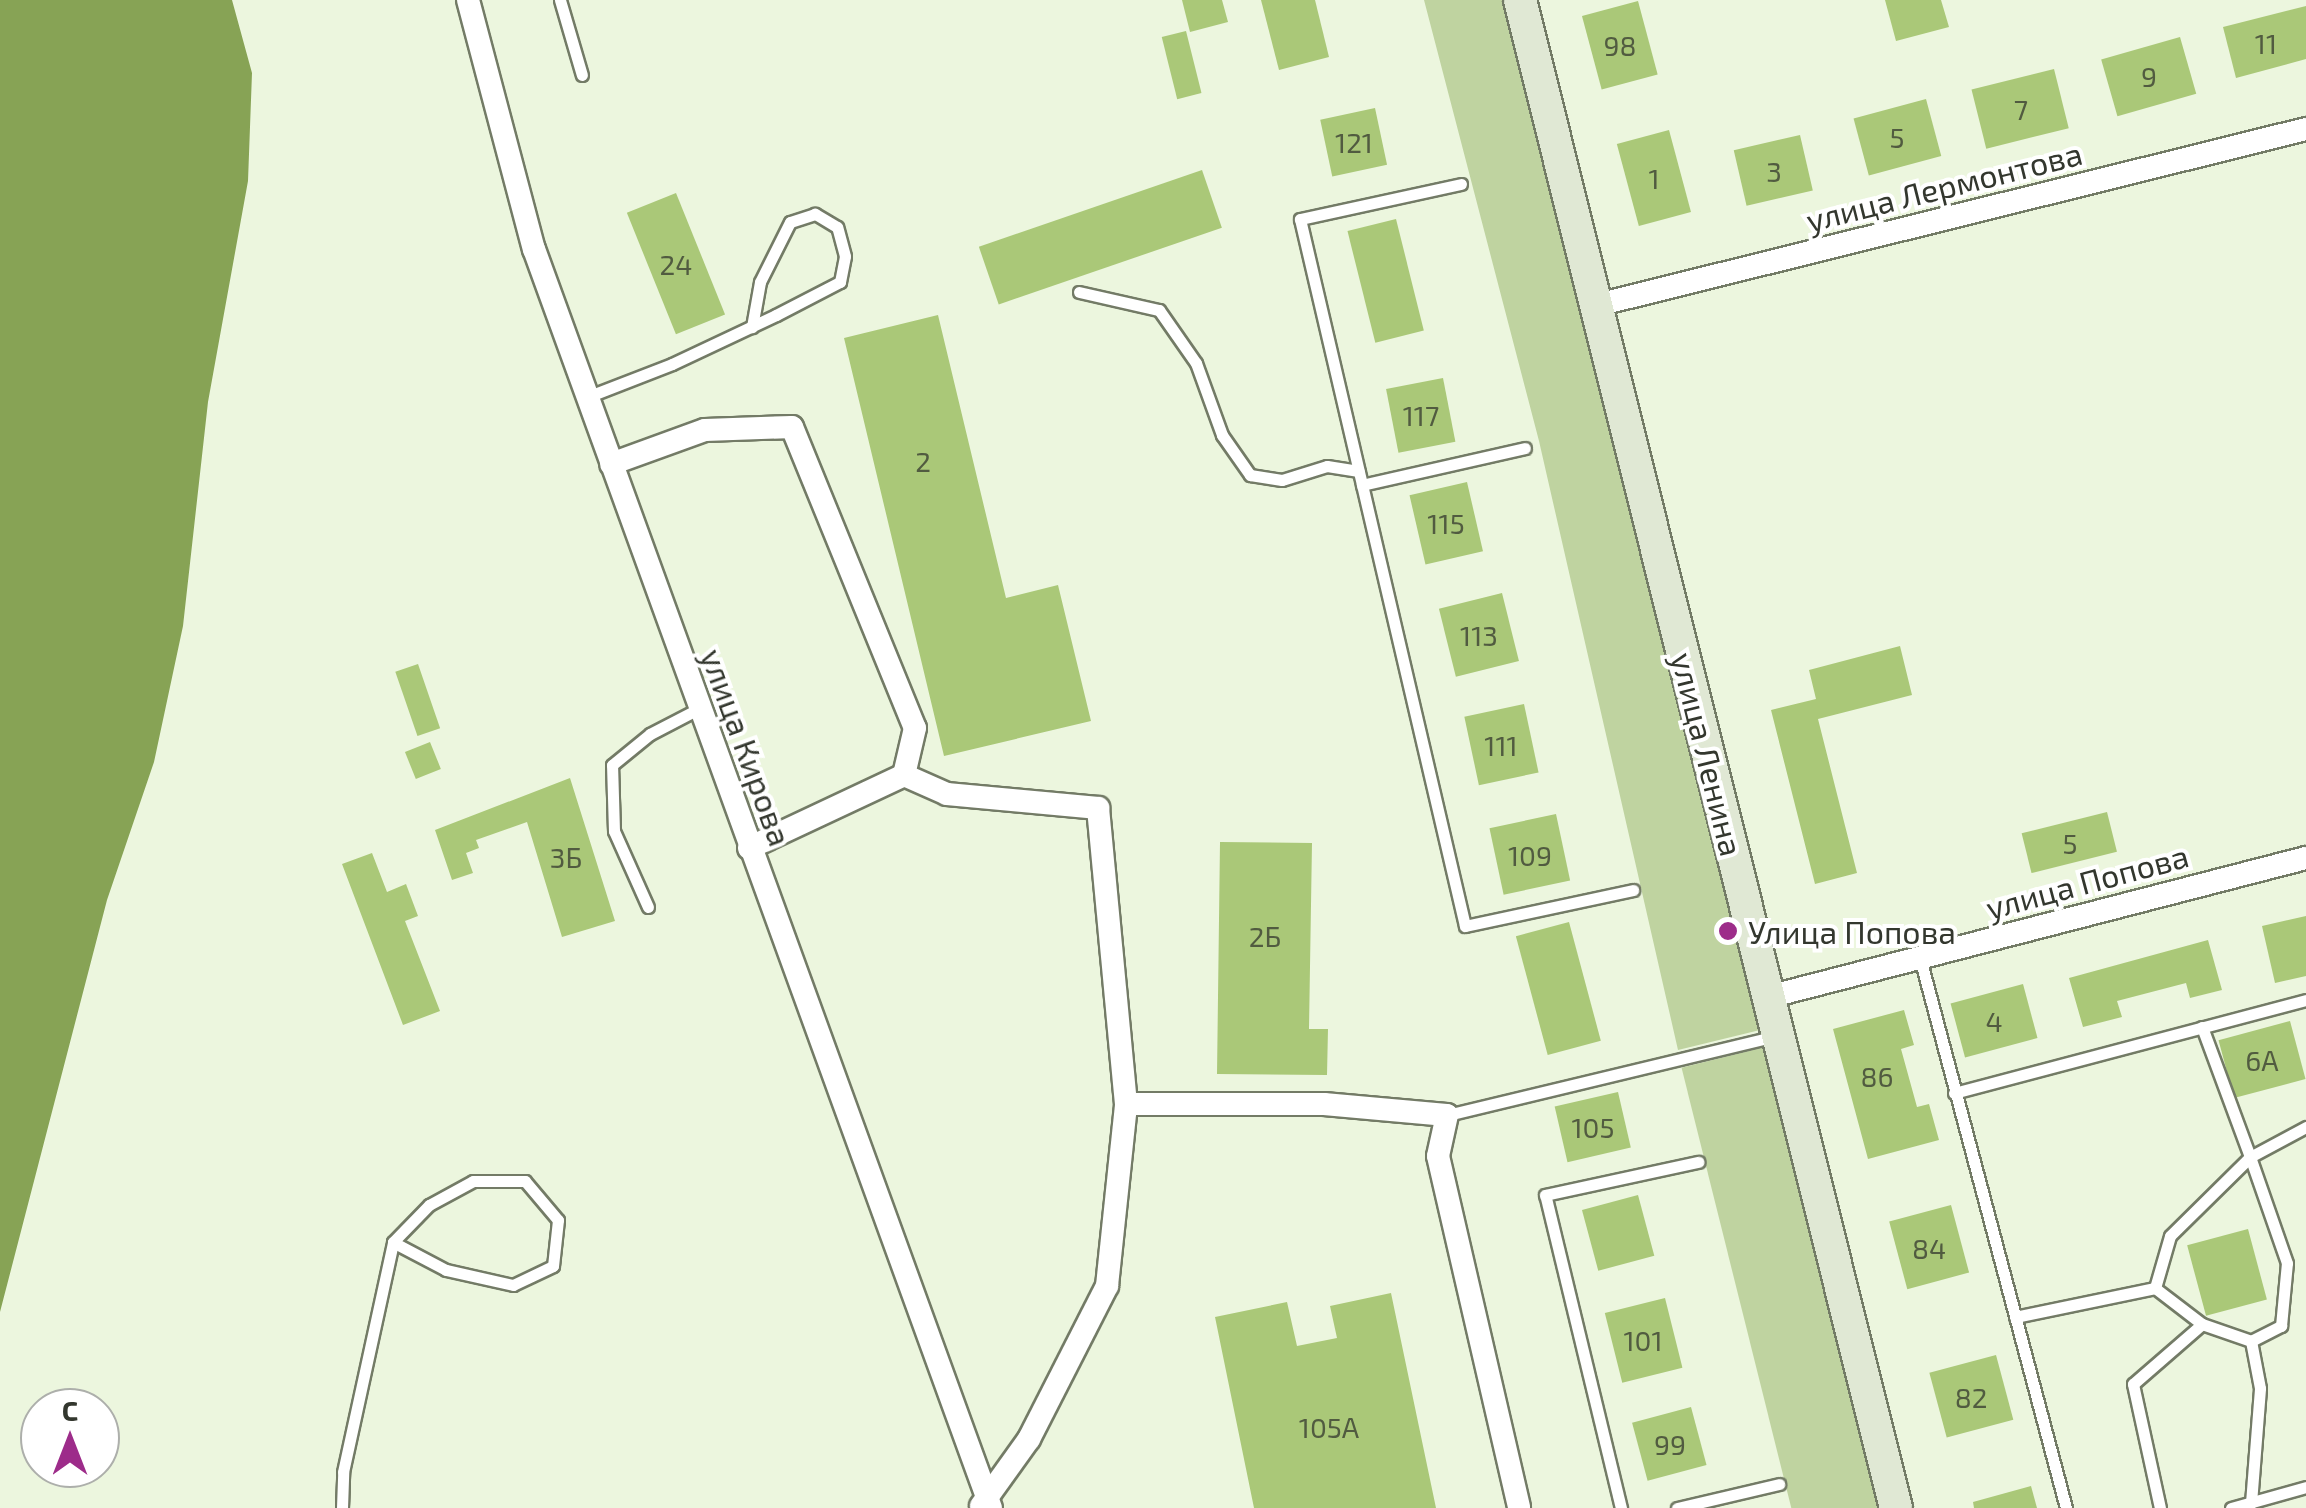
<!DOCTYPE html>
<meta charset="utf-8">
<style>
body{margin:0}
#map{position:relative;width:2306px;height:1508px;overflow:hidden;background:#ecf6de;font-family:"Exo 2",sans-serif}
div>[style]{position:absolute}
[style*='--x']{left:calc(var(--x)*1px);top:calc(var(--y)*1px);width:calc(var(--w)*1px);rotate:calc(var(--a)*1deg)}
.green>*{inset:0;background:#bfd3a0;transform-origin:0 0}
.water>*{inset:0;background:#87a355}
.building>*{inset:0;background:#aac878;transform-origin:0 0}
.roads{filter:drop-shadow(2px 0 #737b66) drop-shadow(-2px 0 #737b66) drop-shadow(0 2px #737b66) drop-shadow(0 -2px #737b66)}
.lane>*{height:11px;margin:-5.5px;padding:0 5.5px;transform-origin:5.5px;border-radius:5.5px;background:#fff}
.street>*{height:22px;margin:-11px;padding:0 11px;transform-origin:11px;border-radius:11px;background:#fff}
.secondary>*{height:32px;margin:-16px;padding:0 16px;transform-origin:16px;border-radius:16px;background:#e0e8d4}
.dots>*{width:28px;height:28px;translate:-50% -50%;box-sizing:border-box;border:5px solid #fff;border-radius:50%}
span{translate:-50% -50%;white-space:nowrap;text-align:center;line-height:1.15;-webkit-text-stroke:8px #fff;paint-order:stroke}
.number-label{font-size:28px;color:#515b40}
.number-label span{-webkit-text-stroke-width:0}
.street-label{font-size:32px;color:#33372e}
.poi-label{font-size:32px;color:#33372e}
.left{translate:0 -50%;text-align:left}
.north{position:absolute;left:20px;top:1388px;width:100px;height:100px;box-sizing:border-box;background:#fff;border:2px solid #adafab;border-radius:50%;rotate:0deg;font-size:28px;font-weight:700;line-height:40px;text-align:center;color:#33372e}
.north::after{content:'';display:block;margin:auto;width:35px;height:45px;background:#9d2c8a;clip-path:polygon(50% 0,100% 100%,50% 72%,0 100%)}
</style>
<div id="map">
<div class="green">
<i style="clip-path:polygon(1424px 0,1504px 0,1760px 1030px,1678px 1050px,1539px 441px)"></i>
<i style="left:1765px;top:1047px;width:475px;height:86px;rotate:76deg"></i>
</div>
<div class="water">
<i style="clip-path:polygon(0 0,232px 0,252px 73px,248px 181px,208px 402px,183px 626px,154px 762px,107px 900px,0 1312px)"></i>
</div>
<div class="building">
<i style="clip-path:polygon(1182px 0,1222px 0,1228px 22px,1190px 32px)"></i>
<i style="clip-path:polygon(1261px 0,1315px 0,1329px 57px,1279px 70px)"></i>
<i style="clip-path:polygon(1885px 0,1941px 0,1949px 27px,1896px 41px)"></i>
<i style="left:1638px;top:1px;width:76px;height:58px;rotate:75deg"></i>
<i style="clip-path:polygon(2306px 6px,2306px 59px,2236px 78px,2223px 27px)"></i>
<i style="left:1186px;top:31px;width:64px;height:25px;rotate:76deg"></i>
<i style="left:2180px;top:37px;width:59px;height:82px;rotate:74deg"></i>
<i style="left:2054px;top:69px;width:61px;height:85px;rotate:76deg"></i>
<i style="left:1926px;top:99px;width:59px;height:75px;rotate:75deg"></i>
<i style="left:1375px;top:108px;width:58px;height:56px;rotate:78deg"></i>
<i style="left:1669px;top:130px;width:85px;height:54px;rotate:75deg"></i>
<i style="left:1800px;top:135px;width:57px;height:68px;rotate:77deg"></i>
<i style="left:1202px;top:170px;width:61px;height:236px;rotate:71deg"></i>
<i style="left:676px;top:193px;width:131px;height:53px;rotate:68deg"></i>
<i style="left:1396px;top:219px;width:115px;height:50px;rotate:76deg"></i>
<i style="clip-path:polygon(938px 315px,1006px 598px,1058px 585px,1091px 721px,944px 756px,844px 338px)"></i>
<i style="left:1443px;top:378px;width:65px;height:58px;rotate:79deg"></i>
<i style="left:1467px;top:482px;width:71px;height:59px;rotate:77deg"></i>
<i style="left:1502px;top:593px;width:70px;height:65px;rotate:76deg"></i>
<i style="clip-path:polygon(1900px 646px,1912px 695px,1818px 719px,1857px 873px,1815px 884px,1771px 710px,1816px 699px,1809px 670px)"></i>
<i style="left:418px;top:664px;width:68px;height:24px;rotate:71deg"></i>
<i style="left:1524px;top:704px;width:70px;height:61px;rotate:78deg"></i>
<i style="left:430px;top:742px;width:29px;height:27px;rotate:68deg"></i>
<i style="clip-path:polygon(570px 778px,615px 921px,562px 937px,527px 822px,476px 840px,479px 848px,466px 853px,473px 873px,452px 880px,435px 830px)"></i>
<i style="left:2107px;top:812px;width:41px;height:88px;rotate:76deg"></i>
<i style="left:1556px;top:814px;width:68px;height:68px;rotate:78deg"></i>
<i style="clip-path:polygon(1220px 842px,1312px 843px,1309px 1029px,1328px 1029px,1327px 1075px,1217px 1074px)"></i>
<i style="clip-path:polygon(372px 853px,387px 892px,406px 884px,418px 916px,405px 921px,440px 1011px,403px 1025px,342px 864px)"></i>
<i style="clip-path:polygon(2306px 916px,2306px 976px,2275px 983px,2262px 926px)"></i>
<i style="left:1569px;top:922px;width:123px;height:55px;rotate:75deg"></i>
<i style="clip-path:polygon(2208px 940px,2222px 990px,2190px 998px,2186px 983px,2117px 1001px,2122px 1017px,2083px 1027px,2069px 978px)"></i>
<i style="left:2023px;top:984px;width:56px;height:75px;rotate:75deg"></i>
<i style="clip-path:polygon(1904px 1010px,1914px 1045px,1901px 1049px,1917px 1107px,1929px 1104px,1939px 1140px,1868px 1159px,1833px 1029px)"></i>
<i style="left:2290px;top:1021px;width:60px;height:74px;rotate:75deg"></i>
<i style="left:1618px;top:1092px;width:57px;height:65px;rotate:77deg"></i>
<i style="left:1638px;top:1195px;width:63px;height:58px;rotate:75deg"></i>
<i style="left:1951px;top:1205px;width:70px;height:64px;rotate:75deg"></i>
<i style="left:2248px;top:1229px;width:73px;height:63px;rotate:75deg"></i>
<i style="clip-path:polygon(1391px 1293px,1436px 1508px,1254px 1508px,1215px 1317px,1287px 1302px,1297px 1346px,1337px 1338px,1330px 1306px)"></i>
<i style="left:1665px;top:1298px;width:72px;height:62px;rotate:76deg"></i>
<i style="left:1996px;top:1355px;width:67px;height:69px;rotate:75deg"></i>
<i style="left:1691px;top:1407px;width:60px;height:61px;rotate:75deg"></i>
<i style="clip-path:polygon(2031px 1486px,2037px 1508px,1974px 1508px,1973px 1502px)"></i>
</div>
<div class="roads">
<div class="lane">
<i style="--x:560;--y:0;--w:78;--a:73.7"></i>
<i style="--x:1461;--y:184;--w:165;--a:167.7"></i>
<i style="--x:1300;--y:219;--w:726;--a:76.86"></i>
<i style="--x:1465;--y:926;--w:172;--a:-12.1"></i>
<i style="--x:1079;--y:292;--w:82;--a:12.7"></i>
<i style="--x:1159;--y:310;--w:65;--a:55.1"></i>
<i style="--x:1196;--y:363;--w:77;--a:70.1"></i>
<i style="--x:1222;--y:435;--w:49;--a:55"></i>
<i style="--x:1250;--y:475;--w:32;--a:9"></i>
<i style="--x:1282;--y:480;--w:47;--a:-17.3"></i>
<i style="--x:1327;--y:466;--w:32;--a:9"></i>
<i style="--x:587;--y:397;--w:91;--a:-21.2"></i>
<i style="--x:672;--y:364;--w:115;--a:-25.2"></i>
<i style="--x:776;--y:315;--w:72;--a:-27.3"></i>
<i style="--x:840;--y:282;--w:26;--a:-79"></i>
<i style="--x:845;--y:256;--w:30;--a:-105"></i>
<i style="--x:837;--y:227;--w:26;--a:-149"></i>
<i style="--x:815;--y:214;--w:26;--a:162"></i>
<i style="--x:790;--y:222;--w:67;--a:116.6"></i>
<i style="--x:760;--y:282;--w:46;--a:100.1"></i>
<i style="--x:1362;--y:485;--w:167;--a:-12.8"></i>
<i style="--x:648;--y:907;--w:83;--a:-114.1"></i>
<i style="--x:614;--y:831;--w:66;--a:-91.7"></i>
<i style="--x:612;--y:765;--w:49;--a:-39.2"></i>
<i style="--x:650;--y:734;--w:54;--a:-27.5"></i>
<i style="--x:1920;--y:958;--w:569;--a:75.13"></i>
<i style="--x:2202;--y:1027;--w:139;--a:69.7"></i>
<i style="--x:2250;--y:1157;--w:64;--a:-28.2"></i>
<i style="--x:1954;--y:1093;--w:364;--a:-14.8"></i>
<i style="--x:1447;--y:1115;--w:335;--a:-13.5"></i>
<i style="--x:2015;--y:1317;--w:143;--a:-11.7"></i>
<i style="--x:2155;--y:1288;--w:59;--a:37.5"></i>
<i style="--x:2202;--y:1324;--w:52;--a:19.1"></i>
<i style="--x:2251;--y:1341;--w:34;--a:-27"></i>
<i style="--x:2281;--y:1326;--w:63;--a:-84.6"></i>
<i style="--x:2287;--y:1263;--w:112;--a:-109.2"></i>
<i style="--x:2250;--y:1157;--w:112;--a:135.4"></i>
<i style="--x:2170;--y:1236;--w:54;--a:106.1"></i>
<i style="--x:2251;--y:1503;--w:115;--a:-85.5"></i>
<i style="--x:2260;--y:1388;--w:48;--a:-100.8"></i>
<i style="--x:342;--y:1508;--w:36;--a:-88"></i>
<i style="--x:343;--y:1472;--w:235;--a:-77.7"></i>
<i style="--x:393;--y:1242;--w:52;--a:-45.8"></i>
<i style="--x:429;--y:1205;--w:50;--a:-28.6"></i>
<i style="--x:473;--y:1181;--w:52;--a:0"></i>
<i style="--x:525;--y:1181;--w:51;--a:49.8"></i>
<i style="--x:558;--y:1220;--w:46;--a:96.2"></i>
<i style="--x:553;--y:1266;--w:44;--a:154.6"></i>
<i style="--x:513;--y:1285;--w:69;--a:-167.4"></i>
<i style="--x:446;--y:1270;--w:60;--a:-152.2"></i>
<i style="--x:1621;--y:1508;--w:322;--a:-103.6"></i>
<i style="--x:1545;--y:1195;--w:157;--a:-12.2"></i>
<i style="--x:1677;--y:1508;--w:105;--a:-13.2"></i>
<i style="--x:2160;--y:1508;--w:127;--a:-102.3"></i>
<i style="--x:2133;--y:1384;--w:91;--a:-41"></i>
<i style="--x:2231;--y:1508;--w:78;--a:-15.6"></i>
</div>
<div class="street">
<i style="--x:468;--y:0;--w:258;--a:75.2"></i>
<i style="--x:534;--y:249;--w:1339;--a:70.05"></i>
<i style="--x:1597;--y:305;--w:731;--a:-13.94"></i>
<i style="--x:611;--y:464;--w:100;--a:-19.9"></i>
<i style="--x:705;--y:430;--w:87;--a:-2"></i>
<i style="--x:792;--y:427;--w:325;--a:67.8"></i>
<i style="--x:915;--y:728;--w:48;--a:103.2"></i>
<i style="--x:904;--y:775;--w:47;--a:23.8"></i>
<i style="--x:947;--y:794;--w:152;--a:5.3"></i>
<i style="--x:1098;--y:808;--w:297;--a:84.6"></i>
<i style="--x:749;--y:848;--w:171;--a:-25.2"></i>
<i style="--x:1768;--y:997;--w:556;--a:-14.49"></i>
<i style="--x:981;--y:1506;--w:82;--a:-54.4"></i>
<i style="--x:1029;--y:1439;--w:172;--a:-63"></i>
<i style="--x:1107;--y:1286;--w:183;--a:-84"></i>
<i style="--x:1126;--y:1104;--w:198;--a:0"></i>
<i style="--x:1324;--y:1104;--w:123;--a:5.1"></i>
<i style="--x:1447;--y:1115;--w:42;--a:102.4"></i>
<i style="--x:1438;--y:1156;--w:361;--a:77"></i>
</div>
<div class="secondary">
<i style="--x:1520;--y:0;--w:1554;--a:76"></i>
</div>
</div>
<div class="dots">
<i style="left:1728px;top:931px;background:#9d2c8a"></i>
</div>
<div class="number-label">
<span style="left:2266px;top:43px">11</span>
<span style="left:1620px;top:45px">98</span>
<span style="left:2149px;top:76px">9</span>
<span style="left:2021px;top:109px">7</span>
<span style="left:1897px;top:137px">5</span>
<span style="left:1354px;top:142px">121</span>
<span style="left:1774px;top:171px">3</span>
<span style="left:1654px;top:178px">1</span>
<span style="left:676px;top:264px">24</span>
<span style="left:1421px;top:415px">117</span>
<span style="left:923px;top:461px">2</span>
<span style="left:1446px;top:523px">115</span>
<span style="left:1479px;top:635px">113</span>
<span style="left:1501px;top:745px">111</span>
<span style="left:2070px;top:843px">5</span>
<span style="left:1530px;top:855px">109</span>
<span style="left:566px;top:857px">3Б</span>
<span style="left:1265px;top:936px">2Б</span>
<span style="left:1994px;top:1021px">4</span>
<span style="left:2262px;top:1060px">6А</span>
<span style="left:1877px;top:1076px">86</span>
<span style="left:1593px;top:1127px">105</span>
<span style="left:1929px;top:1248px">84</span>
<span style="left:1643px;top:1340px">101</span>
<span style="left:1971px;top:1397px">82</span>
<span style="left:1329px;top:1427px">105А</span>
<span style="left:1670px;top:1444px">99</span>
</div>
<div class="street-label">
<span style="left:1944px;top:186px;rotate:-14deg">улица Лермонтова</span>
<span style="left:747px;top:747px;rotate:70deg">улица Кирова</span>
<span style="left:1708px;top:754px;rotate:76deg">улица Ленина</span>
<span style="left:2087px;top:881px;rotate:-15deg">улица Попова</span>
</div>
<div class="poi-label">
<span class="left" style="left:1748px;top:931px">Улица Попова</span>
</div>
<div class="north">С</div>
</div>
